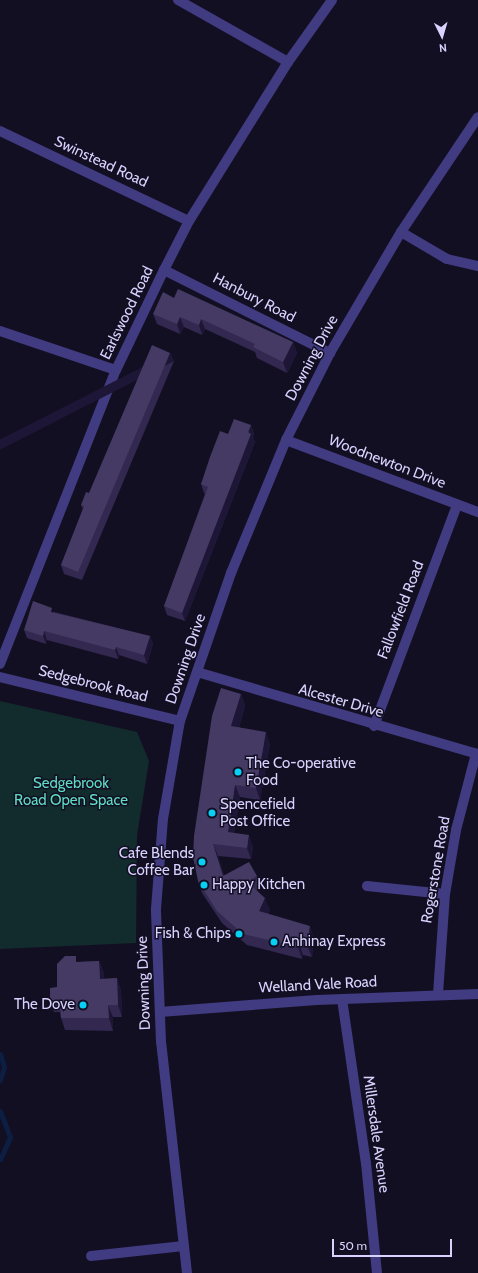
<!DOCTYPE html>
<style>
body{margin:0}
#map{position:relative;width:478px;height:1273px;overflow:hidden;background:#130f23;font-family:Cabin,sans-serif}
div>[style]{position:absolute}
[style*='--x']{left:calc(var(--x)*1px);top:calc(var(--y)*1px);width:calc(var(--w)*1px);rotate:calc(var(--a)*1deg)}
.green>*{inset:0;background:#122c2d}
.stream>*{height:5px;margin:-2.5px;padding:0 2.5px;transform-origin:2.5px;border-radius:2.5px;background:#0d1e43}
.minor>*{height:10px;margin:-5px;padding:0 5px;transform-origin:5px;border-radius:5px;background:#413b81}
.tertiary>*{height:10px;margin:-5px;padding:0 5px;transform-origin:5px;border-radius:5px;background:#413b81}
.wall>*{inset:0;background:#322850}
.shaded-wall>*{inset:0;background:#1e1636;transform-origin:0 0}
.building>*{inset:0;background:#443a63}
.dots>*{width:11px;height:11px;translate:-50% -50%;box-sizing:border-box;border:2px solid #130f23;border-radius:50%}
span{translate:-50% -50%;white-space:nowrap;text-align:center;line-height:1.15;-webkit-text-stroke:3px #130f23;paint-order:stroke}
.street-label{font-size:15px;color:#d9d2fe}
.poi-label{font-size:15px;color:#d9d2fe}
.left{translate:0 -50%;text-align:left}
.right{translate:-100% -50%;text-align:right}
.park-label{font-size:15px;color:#5fdcc4}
.north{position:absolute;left:422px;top:16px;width:40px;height:40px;-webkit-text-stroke:3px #130f23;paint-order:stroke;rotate:175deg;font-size:11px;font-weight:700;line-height:16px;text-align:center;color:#d9d2fe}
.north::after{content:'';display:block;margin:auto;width:14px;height:18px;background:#d9d2fe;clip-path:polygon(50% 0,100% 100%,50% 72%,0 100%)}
.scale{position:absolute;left:332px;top:1239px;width:120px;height:18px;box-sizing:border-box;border:2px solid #d9d2fe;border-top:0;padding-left:5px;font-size:12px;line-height:14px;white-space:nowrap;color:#d9d2fe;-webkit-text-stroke:3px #130f23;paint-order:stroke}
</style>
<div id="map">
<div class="green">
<i style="clip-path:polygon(0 701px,137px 732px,149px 761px,137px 835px,136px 943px,0 949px)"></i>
</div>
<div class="stream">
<i style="--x:0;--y:1054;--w:14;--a:73"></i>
<i style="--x:4;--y:1067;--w:14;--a:107"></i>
<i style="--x:0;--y:1111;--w:28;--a:69"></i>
<i style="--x:10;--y:1137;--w:24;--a:114"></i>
</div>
<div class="minor">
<i style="--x:178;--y:0;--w:126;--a:29.4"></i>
<i style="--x:0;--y:131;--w:209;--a:25.5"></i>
<i style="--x:401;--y:232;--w:53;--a:30.4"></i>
<i style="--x:447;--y:259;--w:32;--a:13"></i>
<i style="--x:164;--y:270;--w:186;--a:26.6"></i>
<i style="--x:0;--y:331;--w:122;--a:18.6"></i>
<i style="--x:286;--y:440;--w:205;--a:20.6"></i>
<i style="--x:0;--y:664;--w:316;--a:-68.5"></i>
<i style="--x:116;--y:370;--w:111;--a:-64.4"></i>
<i style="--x:164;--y:270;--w:55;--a:-63"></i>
<i style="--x:189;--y:221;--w:187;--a:-58.1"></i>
<i style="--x:288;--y:62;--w:76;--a:-54.6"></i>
<i style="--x:197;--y:672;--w:293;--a:16.3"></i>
<i style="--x:0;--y:677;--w:185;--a:13.7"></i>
<i style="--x:374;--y:726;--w:236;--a:-69.4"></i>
<i style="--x:367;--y:886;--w:78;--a:5.9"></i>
<i style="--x:438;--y:994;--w:100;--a:-86"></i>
<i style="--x:445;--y:894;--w:65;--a:-80.2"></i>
<i style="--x:456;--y:830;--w:79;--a:-75.3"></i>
<i style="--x:342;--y:999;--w:166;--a:81.7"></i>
<i style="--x:366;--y:1163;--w:111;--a:84.3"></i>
<i style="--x:160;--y:1012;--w:157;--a:-4.4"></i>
<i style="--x:317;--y:1000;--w:161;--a:-2.1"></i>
<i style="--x:91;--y:1256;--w:93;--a:-6.2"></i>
</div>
<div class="tertiary">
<i style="--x:187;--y:1273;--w:232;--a:-96.4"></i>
<i style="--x:161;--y:1042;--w:133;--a:-92.2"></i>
<i style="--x:156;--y:909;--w:90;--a:-85.6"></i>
<i style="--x:163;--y:819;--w:99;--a:-80.2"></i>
<i style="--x:180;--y:721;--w:157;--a:-71"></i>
<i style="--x:231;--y:573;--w:144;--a:-67.5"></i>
<i style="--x:286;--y:440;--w:97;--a:-63.2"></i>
<i style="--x:330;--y:353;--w:140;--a:-59.6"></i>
<i style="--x:401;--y:232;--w:138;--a:-56.2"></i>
</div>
<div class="wall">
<i style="clip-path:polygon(174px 298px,293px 342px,297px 353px,287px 373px,257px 358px,255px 352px,205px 329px,202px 335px,184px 327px,180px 334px,157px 324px,153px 314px)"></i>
<i style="clip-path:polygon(170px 353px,174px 361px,82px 580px,64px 574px,61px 565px,83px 509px,81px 505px,89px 493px)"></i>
<i style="clip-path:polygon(251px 425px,254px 434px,253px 437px,255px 442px,185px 621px,167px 615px,164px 606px,205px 494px,204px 493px,201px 484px,228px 434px)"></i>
<i style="clip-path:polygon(54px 612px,150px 636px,153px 644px,147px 664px,119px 655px,118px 659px,47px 640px,46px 644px,27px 638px,24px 630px)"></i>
<i style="clip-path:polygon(241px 694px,245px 706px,239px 727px,270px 744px,260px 800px,240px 797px,234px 833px,253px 847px,251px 859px,218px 856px,224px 876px,257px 876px,261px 888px,257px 890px,270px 910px,268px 914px,314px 938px,312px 957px,303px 955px,302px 959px,247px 945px,222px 923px,202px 893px,198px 881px)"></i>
<i style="clip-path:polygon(99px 961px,104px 973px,104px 979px,117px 978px,121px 991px,122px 1017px,113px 1017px,113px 1031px,65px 1030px,61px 1018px,60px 1012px,54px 1012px,50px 1000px,57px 987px,78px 962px)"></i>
</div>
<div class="shaded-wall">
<i style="clip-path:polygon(180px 317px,184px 327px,180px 334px,177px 324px)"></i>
<i style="clip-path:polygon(201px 319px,205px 329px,202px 335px,199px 325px)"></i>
<i style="clip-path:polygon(293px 342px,297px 353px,287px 373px,283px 362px)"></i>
<i style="left:170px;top:353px;width:9px;height:238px;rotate:63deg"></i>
<i style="clip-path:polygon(251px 425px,254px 434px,253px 437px,255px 442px,185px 621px,182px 613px)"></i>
<i style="clip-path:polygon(44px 631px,47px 640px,46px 644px,43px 636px)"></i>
<i style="clip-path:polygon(150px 636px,153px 644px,147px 664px,144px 655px)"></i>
<i style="clip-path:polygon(116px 647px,119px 655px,118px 659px,115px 650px)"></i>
<i style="clip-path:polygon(241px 694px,245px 706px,236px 738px,231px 726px)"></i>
<i style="clip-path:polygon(266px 732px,270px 744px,260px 800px,256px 788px)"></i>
<i style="clip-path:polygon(235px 785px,240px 797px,232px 844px,228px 832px)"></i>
<i style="clip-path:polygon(249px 835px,253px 847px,251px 859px,247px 848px)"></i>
<i style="clip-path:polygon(213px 844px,218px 856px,227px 888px,223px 876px)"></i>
<i style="clip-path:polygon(265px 898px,270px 910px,264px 923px,259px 911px)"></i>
<i style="clip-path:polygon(310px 926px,314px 938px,312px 957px,307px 945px)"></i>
<i style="clip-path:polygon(299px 943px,303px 955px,302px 959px,298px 947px)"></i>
<i style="clip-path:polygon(99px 961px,104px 973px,105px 991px,100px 979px)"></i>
<i style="clip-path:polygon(117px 978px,121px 991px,122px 1017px,118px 1005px)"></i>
<i style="clip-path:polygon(108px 1005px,113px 1017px,113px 1031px,109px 1018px)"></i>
</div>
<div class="building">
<i style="clip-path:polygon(178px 289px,293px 342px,283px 362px,253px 347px,255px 344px,201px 319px,199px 325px,180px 317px,177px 324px,153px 314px,163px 292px,174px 298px)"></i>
<i style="clip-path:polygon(152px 345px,170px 353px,78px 572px,61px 565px,84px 506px,81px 505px,86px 492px,89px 493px)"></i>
<i style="clip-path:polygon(234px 419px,251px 425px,248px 432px,251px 434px,182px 613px,164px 606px,208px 487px,201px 484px,210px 457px,220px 431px,228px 434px)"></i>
<i style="clip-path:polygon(33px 601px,52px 608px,51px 612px,150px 636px,144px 655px,116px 647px,115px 650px,44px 631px,43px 636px,24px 630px)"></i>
<i style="clip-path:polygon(221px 688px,241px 694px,231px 726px,266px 732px,256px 788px,235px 785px,228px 832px,249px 835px,247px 848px,213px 844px,223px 876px,249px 862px,257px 876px,247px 882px,265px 898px,259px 911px,310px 926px,307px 945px,299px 943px,298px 947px,243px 934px,217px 911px,198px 881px,193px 857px,194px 836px,212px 716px)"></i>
<i style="clip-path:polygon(65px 956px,76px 956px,76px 962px,99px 961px,100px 979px,117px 978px,118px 1005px,108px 1005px,109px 1018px,61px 1018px,60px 1000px,50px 1000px,50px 988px,57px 987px,57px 964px)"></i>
</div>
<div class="dots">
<i style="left:238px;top:772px;background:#06d0f5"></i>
<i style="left:212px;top:813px;background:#06d0f5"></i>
<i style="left:202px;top:862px;background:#06d0f5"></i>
<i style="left:204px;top:885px;background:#06d0f5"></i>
<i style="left:239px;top:934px;background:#06d0f5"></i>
<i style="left:274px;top:942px;background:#06d0f5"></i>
<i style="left:83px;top:1005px;background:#06d0f5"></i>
</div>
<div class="street-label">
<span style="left:101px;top:162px;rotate:25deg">Swinstead Road</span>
<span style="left:254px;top:298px;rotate:27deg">Hanbury Road</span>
<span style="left:127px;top:313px;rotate:-64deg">Earlswood Road</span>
<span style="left:312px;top:358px;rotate:-62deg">Downing Drive</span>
<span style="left:387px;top:462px;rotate:21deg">Woodnewton Drive</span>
<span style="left:401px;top:610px;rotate:-69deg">Fallowfield Road</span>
<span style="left:186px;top:659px;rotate:-71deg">Downing Drive</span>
<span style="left:93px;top:684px;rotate:14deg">Sedgebrook Road</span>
<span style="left:341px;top:701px;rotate:16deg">Alcester Drive</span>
<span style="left:436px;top:870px;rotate:-80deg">Rogerstone Road</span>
<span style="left:144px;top:983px;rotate:-92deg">Downing Drive</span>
<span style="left:318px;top:985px;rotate:-3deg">Welland Vale Road</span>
<span style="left:376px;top:1134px;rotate:82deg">Millersdale Avenue</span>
</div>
<div class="poi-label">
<span class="left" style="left:246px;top:772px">The Co-operative<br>Food</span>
<span class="left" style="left:220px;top:813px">Spencefield<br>Post Office</span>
<span class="right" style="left:194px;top:862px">Cafe Blends<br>Coffee Bar</span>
<span class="left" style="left:212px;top:885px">Happy Kitchen</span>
<span class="right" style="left:231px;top:934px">Fish &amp; Chips</span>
<span class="left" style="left:282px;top:942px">Anhinay Express</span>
<span class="right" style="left:75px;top:1005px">The Dove</span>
</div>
<div class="park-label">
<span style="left:71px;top:792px">Sedgebrook<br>Road Open Space</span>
</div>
<div class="north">N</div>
<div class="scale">50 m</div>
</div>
